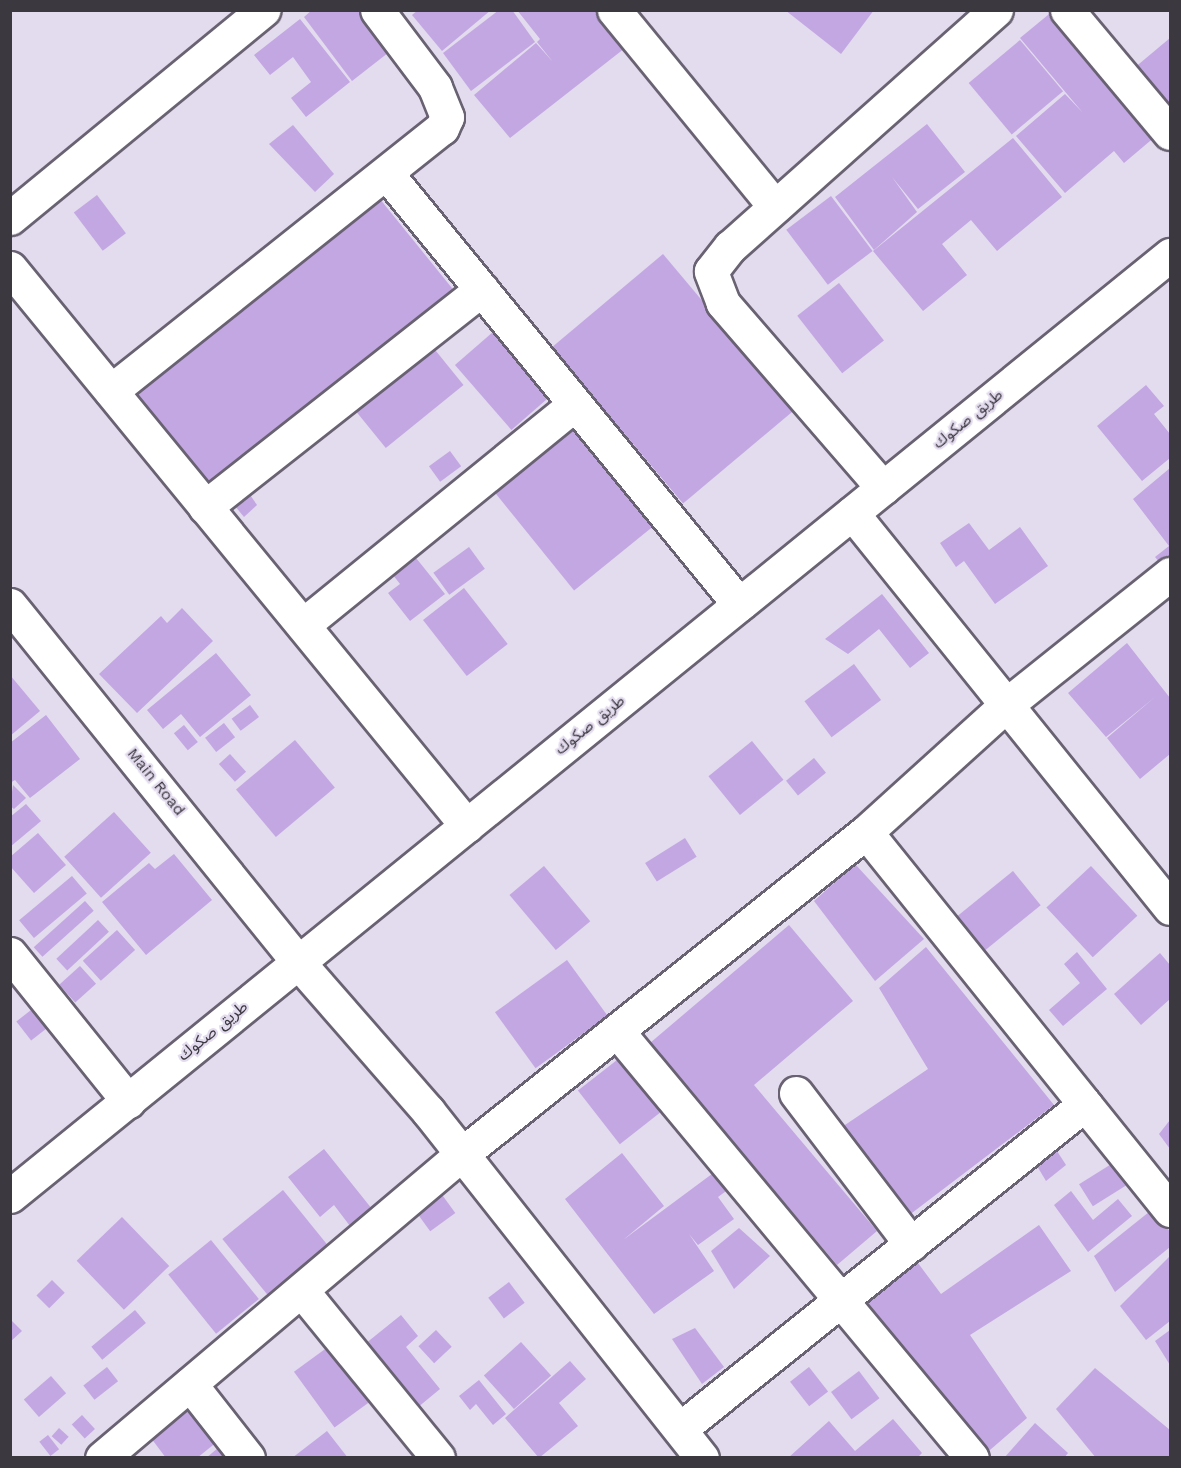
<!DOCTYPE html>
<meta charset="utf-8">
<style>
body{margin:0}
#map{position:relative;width:1181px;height:1468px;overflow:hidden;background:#e3dbee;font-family:"Work Sans","Noto Sans Arabic",sans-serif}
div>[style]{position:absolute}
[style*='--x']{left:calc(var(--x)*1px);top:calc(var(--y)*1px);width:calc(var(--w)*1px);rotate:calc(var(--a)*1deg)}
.building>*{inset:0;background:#c3a7e2;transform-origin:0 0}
.roads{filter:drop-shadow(2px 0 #696272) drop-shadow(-2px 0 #696272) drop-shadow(0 2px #696272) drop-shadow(0 -2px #696272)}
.minor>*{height:33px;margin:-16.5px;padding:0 16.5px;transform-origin:16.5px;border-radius:16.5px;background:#fff}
span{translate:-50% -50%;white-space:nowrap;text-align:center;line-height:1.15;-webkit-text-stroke:4.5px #e3dbee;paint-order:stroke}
.street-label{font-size:16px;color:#3c3840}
.frame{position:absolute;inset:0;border:12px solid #3c3840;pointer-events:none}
</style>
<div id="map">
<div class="building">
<i style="clip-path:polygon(312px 10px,364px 10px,393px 49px,352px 81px,304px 17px)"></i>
<i style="clip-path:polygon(418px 10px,491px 10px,442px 51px,412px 15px)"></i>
<i style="clip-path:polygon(499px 10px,512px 10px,535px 42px,471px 91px,443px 53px)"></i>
<i style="clip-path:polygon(517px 10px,609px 10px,634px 41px,510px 138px,474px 95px,536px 43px,553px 62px,537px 42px,540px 39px)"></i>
<i style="clip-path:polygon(785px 10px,874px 10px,841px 54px)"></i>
<i style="clip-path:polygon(1054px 10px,1163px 130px,1124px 163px,1114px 151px,1065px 193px,1016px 136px,1065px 94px,1083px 113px,1020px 38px)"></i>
<i style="clip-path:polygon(300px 19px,350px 82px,306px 117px,291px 98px,311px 82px,293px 57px,270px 75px,254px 55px)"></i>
<i style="clip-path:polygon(1170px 38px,1170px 114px,1133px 69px)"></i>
<i style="left:1020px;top:40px;width:67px;height:67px;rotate:50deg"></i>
<i style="clip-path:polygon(927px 124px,965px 172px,918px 209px,892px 177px,917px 212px,874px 250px,835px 197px)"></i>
<i style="clip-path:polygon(293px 125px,334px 174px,315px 192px,269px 144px)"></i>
<i style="clip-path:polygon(1013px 138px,1062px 197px,997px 251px,971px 220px,942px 244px,967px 275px,923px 311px,873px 251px)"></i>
<i style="left:375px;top:193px;width:128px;height:313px;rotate:51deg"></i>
<i style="left:97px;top:195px;width:48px;height:29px;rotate:53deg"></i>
<i style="left:831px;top:196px;width:69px;height:56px;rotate:53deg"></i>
<i style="left:663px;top:254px;width:204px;height:145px;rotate:50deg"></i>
<i style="left:839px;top:283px;width:73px;height:53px;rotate:52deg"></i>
<i style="left:501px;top:325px;width:86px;height:61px;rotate:49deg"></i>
<i style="left:427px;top:340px;width:58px;height:100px;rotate:51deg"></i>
<i style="clip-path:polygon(1146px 385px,1164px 406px,1154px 414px,1170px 434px,1170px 458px,1142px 481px,1097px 426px)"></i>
<i style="left:576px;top:410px;width:139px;height:115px;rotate:51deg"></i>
<i style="left:450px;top:451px;width:19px;height:26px;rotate:54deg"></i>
<i style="clip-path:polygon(1170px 468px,1170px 566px,1166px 570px,1155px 557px,1169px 546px,1133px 499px)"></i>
<i style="clip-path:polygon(246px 489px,257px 505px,244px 517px,230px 500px)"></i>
<i style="clip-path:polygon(969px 523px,989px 550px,1020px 527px,1048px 566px,995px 604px,964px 561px,956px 567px,940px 543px)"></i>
<i style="left:469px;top:547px;width:27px;height:44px;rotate:54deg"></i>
<i style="clip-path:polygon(408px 548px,445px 594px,410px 621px,388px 593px,400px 584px,386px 566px)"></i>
<i style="left:464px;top:588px;width:71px;height:52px;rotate:52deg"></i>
<i style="clip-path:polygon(882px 594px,929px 653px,910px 668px,879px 629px,848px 654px,825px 639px)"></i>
<i style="clip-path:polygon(182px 608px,213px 641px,137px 713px,99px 674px,161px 616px,167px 623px)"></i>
<i style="clip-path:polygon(1127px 643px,1170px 698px,1170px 754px,1140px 779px,1107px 738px,1155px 697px,1106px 737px,1068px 693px)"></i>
<i style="clip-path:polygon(216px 653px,251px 695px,200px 737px,181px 714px,163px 729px,147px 710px)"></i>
<i style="left:854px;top:664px;width:45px;height:62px;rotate:53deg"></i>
<i style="clip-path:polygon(10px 675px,40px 711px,10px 736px)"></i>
<i style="left:250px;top:705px;width:15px;height:23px;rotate:53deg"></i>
<i style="clip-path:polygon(46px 715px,80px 759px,30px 798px,15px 780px,10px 783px,10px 743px)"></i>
<i style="left:224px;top:723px;width:18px;height:24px;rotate:52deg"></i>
<i style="left:184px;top:725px;width:22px;height:13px;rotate:51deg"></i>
<i style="left:295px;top:740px;width:62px;height:77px;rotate:50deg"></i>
<i style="left:752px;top:741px;width:50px;height:56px;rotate:51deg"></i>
<i style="left:230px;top:754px;width:24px;height:15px;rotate:48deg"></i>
<i style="left:814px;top:758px;width:19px;height:36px;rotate:51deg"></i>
<i style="clip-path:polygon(13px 785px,26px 798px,14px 809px,10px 806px)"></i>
<i style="clip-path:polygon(26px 804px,41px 821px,10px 847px,10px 817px)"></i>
<i style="left:114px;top:812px;width:55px;height:67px;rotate:48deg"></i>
<i style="clip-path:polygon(38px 833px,66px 865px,34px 893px,10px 866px,10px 857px)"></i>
<i style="left:685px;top:838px;width:22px;height:47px;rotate:58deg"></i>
<i style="clip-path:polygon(174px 854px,212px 900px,146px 955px,102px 902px,149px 863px,155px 869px)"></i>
<i style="clip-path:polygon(855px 864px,924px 939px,875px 981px,814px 901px)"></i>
<i style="left:544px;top:866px;width:72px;height:45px;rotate:50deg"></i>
<i style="left:1091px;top:866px;width:68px;height:61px;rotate:47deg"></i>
<i style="left:1013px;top:871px;width:44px;height:77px;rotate:51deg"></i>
<i style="left:72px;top:876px;width:23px;height:69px;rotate:50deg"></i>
<i style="left:85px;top:901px;width:13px;height:69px;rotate:48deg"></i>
<i style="left:98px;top:920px;width:16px;height:57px;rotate:47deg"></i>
<i style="clip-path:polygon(789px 925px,853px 1001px,754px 1085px,877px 1231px,837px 1265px,650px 1043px)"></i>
<i style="left:117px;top:930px;width:27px;height:46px;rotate:48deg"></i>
<i style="clip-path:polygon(926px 947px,1054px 1105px,904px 1219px,842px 1127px,928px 1069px,879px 988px)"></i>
<i style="clip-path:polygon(1077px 952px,1107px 989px,1063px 1026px,1049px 1010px,1080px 983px,1064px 964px)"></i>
<i style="clip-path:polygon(1160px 953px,1170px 965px,1170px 999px,1141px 1025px,1114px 994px)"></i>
<i style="left:567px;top:960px;width:69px;height:89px;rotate:54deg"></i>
<i style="left:80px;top:966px;width:24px;height:28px;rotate:48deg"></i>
<i style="left:40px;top:1003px;width:24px;height:30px;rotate:52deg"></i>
<i style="left:626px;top:1053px;width:68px;height:61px;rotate:52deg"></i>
<i style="clip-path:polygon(1170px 1120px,1170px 1149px,1159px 1134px)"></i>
<i style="clip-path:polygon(1055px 1148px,1066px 1165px,1046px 1181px,1034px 1161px)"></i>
<i style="clip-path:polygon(324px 1149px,372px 1209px,350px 1226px,334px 1205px,320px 1217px,288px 1177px)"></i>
<i style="clip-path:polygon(622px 1153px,664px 1206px,623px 1240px,720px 1168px,733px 1186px,718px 1197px,734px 1219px,698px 1245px,689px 1234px,714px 1271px,654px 1314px,565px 1199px)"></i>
<i style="left:1113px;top:1163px;width:26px;height:40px;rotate:58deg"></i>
<i style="left:283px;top:1190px;width:73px;height:78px;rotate:51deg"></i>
<i style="clip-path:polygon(1071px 1191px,1093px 1220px,1118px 1199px,1132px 1216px,1088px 1252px,1054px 1205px)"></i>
<i style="left:440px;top:1192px;width:26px;height:31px;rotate:54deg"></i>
<i style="clip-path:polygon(1154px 1208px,1170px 1232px,1170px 1247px,1115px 1292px,1094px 1256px)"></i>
<i style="left:122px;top:1217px;width:68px;height:63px;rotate:46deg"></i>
<i style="clip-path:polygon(1039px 1225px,1071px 1271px,970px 1335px,1027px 1418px,983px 1456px,854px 1297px,912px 1255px,941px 1294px)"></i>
<i style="clip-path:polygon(739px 1228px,770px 1256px,734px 1289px,711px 1251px)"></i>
<i style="left:211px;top:1240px;width:76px;height:55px;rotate:51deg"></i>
<i style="clip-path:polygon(1169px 1257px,1170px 1321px,1146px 1340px,1120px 1306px)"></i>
<i style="left:52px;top:1280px;width:18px;height:22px;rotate:45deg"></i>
<i style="left:509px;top:1282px;width:26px;height:26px;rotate:53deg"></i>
<i style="left:135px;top:1310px;width:17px;height:57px;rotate:50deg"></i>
<i style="clip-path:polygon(401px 1315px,418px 1336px,406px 1347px,440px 1389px,417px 1408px,365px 1344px)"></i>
<i style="clip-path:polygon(10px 1319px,22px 1331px,10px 1342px)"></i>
<i style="clip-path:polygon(695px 1328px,724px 1367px,702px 1384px,672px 1339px)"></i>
<i style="left:436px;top:1330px;width:23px;height:24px;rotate:47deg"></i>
<i style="clip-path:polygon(1170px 1330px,1170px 1365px,1155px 1341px)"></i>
<i style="left:521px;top:1342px;width:45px;height:50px;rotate:48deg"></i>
<i style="left:332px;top:1344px;width:69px;height:47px;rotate:54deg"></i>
<i style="clip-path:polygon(570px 1361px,586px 1379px,559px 1403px,578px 1426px,539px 1458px,505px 1418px)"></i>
<i style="left:107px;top:1367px;width:18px;height:30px;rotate:52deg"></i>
<i style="left:809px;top:1367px;width:31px;height:24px;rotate:52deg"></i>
<i style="clip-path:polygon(1095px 1368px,1170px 1430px,1170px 1458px,1096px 1458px,1056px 1409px)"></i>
<i style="left:859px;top:1371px;width:34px;height:35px;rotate:53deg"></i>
<i style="left:51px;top:1376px;width:23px;height:36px;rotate:49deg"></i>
<i style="clip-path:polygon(479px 1380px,506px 1414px,493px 1425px,476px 1404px,470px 1410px,459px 1396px)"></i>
<i style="clip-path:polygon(190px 1394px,223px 1437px,197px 1458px,166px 1458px,145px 1430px)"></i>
<i style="left:82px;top:1415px;width:19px;height:14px;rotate:47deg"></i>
<i style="clip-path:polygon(893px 1419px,922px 1453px,917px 1458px,788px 1458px,829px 1421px,855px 1451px)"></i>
<i style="clip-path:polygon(1035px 1423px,1068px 1453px,1064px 1458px,1004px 1458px)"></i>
<i style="left:59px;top:1428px;width:13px;height:11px;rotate:42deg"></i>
<i style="clip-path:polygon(327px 1431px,348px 1458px,292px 1458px)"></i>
<i style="left:48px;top:1435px;width:18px;height:11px;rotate:52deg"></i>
<i style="clip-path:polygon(224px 1443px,235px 1458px,206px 1458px)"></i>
</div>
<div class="roads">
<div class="minor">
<i style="--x:614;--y:10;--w:254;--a:50.7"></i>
<i style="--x:1067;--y:10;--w:160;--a:50.1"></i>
<i style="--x:387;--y:174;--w:556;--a:50.7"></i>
<i style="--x:10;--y:218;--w:328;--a:-39.4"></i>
<i style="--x:10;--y:268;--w:721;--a:50.68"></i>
<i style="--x:111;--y:391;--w:423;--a:-38.5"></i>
<i style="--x:442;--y:128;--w:12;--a:-66"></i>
<i style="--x:447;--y:117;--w:32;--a:-112"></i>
<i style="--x:435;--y:87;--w:96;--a:-127"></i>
<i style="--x:883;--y:488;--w:245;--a:-130.9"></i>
<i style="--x:723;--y:303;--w:34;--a:-111"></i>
<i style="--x:711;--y:271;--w:31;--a:-52"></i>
<i style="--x:730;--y:247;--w:356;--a:-41.7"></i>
<i style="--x:205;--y:507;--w:352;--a:-38.2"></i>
<i style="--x:852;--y:513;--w:507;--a:51.16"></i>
<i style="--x:10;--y:605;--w:459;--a:51.1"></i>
<i style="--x:298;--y:962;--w:198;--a:48.9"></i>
<i style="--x:428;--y:1111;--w:442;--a:51.7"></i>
<i style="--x:303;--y:625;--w:350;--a:-39.1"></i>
<i style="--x:866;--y:832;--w:485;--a:51.2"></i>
<i style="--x:10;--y:954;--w:189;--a:51.2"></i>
<i style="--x:617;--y:1031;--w:555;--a:50.26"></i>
<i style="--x:796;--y:1093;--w:190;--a:52.7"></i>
<i style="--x:10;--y:1196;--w:1494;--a:-39.05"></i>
<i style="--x:302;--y:1291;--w:215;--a:50.8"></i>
<i style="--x:190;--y:1384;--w:94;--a:51.9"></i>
<i style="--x:680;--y:1429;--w:519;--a:-38.75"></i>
<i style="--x:102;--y:1458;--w:471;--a:-40.2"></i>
<i style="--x:462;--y:1154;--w:517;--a:-38.56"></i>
<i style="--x:866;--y:832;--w:189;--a:-42.2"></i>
<i style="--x:1006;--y:705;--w:210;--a:-38.6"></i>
</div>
</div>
<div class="street-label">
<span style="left:968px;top:419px;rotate:-39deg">طريق صكوك</span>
<span style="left:590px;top:725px;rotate:-39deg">طريق صكوك</span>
<span style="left:156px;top:782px;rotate:51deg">Main Road</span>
<span style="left:213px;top:1031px;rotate:-39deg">طريق صكوك</span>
</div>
<div class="frame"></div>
</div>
